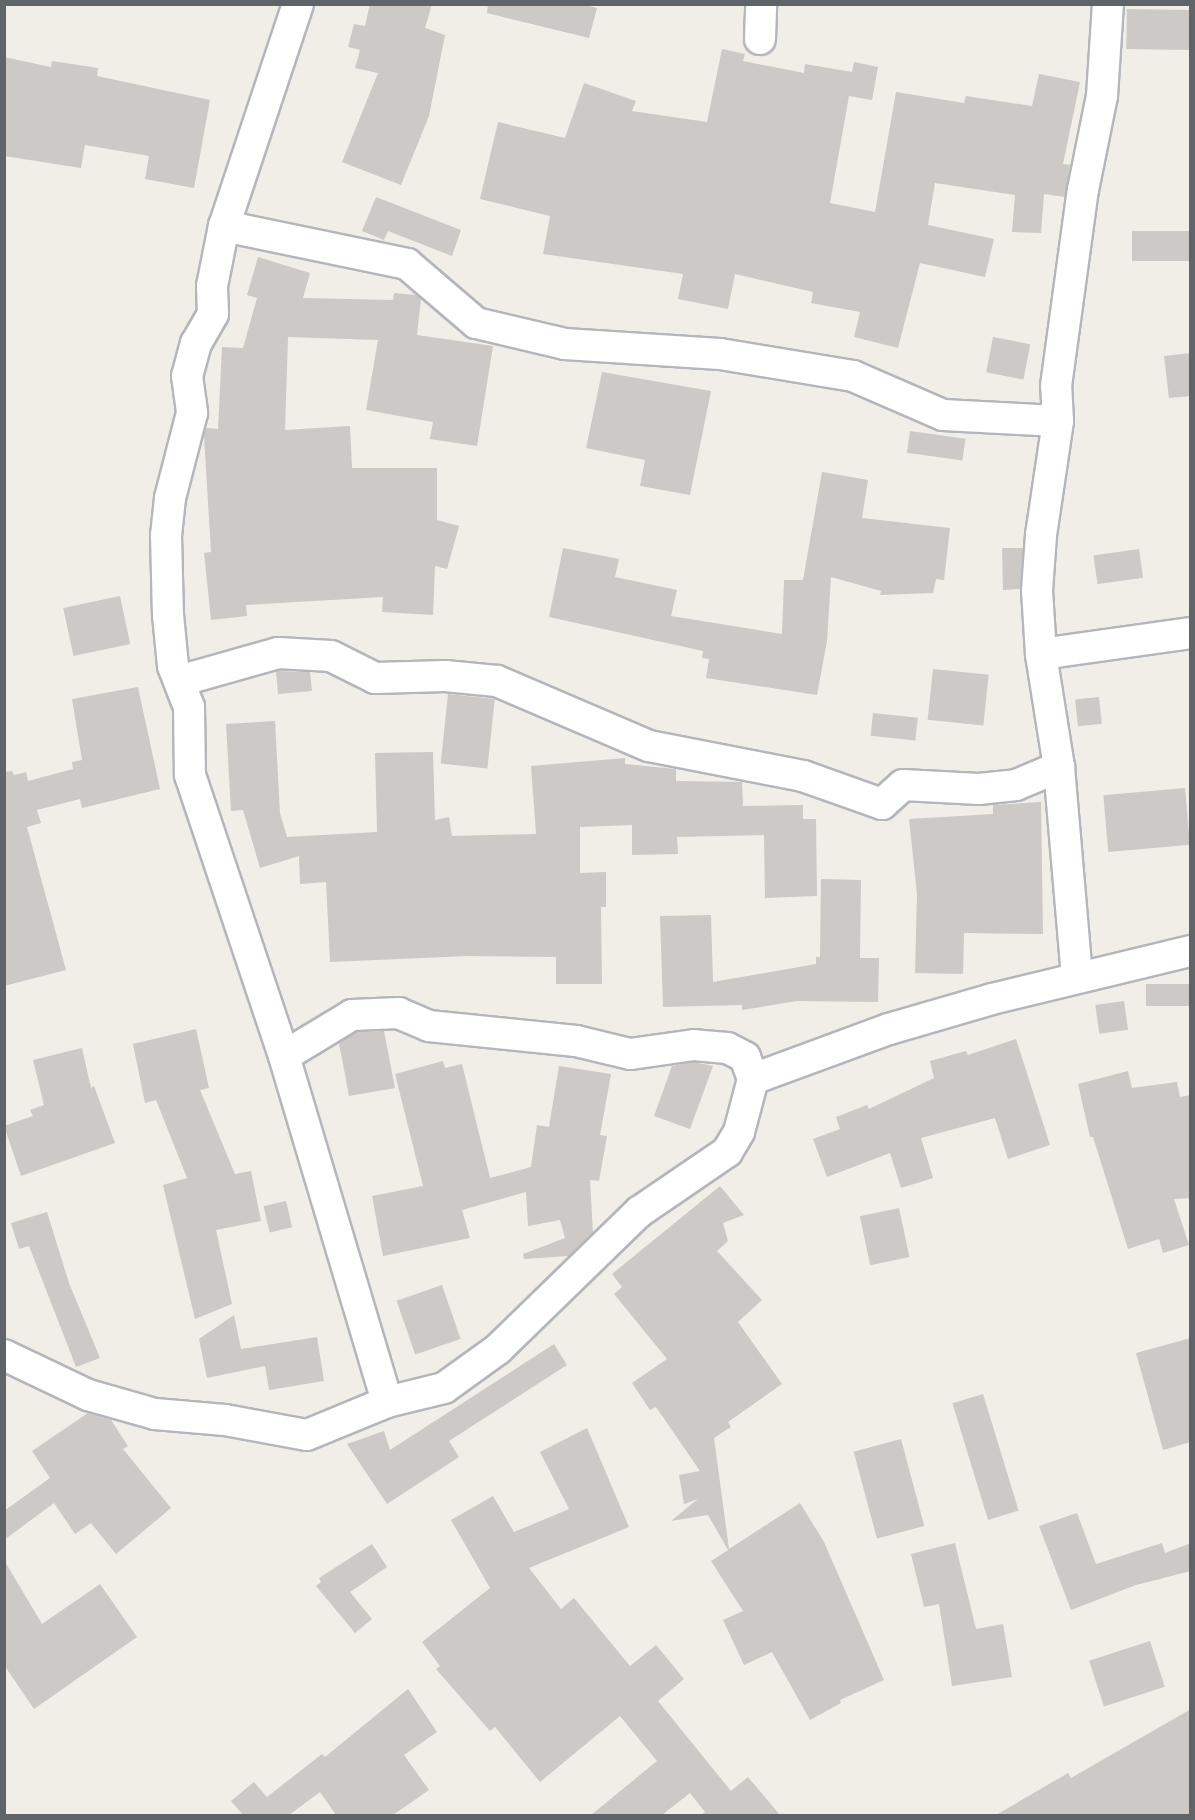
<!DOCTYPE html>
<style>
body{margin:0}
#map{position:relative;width:1195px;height:1820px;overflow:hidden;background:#f1eee8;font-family:"Open Sans",sans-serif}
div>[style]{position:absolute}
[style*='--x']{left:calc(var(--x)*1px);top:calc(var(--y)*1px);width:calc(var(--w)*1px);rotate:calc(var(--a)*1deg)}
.building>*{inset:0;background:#ccc9c6;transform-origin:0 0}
.roads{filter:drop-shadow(2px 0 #b3b6ba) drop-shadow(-2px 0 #b3b6ba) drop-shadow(0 2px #b3b6ba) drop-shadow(0 -2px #b3b6ba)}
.minor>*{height:30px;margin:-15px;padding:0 15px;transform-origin:15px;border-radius:15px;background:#fff}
span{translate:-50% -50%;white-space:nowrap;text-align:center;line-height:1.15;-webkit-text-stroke:4.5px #fff;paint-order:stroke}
.frame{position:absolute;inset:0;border:6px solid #5f6468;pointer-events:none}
</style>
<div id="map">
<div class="building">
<i style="clip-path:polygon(370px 4px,432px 4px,425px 28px,445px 35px,429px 116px,401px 185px,342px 162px,378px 73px,355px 68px,360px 50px,348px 47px,354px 24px,365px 26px)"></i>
<i style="clip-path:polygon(488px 4px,581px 4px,597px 8px,589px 38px,487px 13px)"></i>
<i style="left:1127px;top:9px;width:64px;height:40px;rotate:1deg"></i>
<i style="clip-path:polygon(722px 49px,745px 54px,743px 61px,804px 73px,805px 64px,852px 72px,854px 62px,878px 67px,872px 100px,849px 96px,830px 203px,875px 212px,896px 92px,964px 103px,966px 96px,1032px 106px,1039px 74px,1080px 82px,1063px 164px,1070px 165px,1065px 197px,1044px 194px,1041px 233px,1012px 232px,1015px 195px,935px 183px,928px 225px,994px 239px,985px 277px,920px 263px,898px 348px,854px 337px,860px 312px,811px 303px,813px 292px,735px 274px,728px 309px,678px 299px,683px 274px,543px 254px,550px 216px,480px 199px,498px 122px,565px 138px,584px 83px,636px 101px,632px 111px,707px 122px)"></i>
<i style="clip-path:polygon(4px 57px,51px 67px,52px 61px,98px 68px,97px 76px,210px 100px,194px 188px,145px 179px,149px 156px,85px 145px,81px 168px,4px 156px)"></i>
<i style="clip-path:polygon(376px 197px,461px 230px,452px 256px,388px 231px,384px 240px,362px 231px)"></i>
<i style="left:1191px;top:231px;width:30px;height:59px;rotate:90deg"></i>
<i style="clip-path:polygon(258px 257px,310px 273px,303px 298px,393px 300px,394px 293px,416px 295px,421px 299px,417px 335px,493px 346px,477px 446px,430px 439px,433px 422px,366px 410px,378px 340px,288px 337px,285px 430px,350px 426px,352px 468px,437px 468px,437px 520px,459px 526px,447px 569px,435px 566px,433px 615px,382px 612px,383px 597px,246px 605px,247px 616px,211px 620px,204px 553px,211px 552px,204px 436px,206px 428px,218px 429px,222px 347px,243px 348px,257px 298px,247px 295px)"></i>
<i style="left:993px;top:337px;width:38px;height:36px;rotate:11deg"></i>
<i style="clip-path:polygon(1191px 353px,1191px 396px,1169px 398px,1164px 356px)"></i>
<i style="clip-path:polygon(602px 372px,711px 391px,690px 495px,640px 486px,645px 460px,586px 448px)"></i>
<i style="left:910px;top:431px;width:56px;height:22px;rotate:8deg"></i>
<i style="clip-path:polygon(822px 472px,868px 480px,862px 518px,950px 528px,944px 580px,936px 579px,933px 593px,880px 595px,881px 591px,831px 577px,827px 641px,817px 695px,706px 678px,709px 659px,702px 658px,703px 651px,549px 617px,563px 548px,619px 559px,615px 577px,677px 590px,671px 616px,782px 634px,784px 580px,803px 580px)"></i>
<i style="clip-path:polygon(1002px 548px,1023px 548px,1020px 589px,1003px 590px)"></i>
<i style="left:1139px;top:549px;width:29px;height:46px;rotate:82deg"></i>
<i style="left:120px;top:596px;width:49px;height:58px;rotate:78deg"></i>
<i style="left:933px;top:669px;width:56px;height:51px;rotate:6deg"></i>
<i style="clip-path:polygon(276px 671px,310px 672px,312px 691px,278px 694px)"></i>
<i style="clip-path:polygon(138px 687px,160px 789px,82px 808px,80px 799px,37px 810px,41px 823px,27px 827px,66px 970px,4px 986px,4px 772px,12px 771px,14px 775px,26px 772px,28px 781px,73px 769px,72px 762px,82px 760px,72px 699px)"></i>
<i style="left:448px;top:694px;width:47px;height:70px;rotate:6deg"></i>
<i style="left:1099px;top:697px;width:27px;height:24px;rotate:84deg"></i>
<i style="left:873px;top:713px;width:45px;height:23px;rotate:6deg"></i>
<i style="clip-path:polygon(275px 721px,280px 813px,287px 837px,377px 832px,375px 753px,433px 752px,435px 820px,449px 817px,452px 836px,536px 834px,531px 766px,625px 758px,625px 764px,676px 769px,676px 781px,742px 782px,743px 806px,803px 805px,803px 819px,816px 819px,817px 896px,765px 898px,764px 835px,677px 837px,678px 854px,632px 855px,632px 825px,580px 827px,580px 873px,606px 872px,606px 907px,601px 907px,602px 984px,556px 984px,556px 957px,468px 956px,330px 962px,326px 882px,300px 884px,299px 856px,260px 868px,243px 810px,231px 811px,226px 724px)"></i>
<i style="left:1185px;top:788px;width:57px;height:82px;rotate:85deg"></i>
<i style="clip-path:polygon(1041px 802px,1043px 934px,964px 933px,963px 974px,915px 973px,917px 894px,909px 819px,993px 814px,993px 805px)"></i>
<i style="clip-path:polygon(821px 879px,861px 880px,860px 958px,879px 958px,878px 1002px,797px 1001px,742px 1010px,742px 1005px,663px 1007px,660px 916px,711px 915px,713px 982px,816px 964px,816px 957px,820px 957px)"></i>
<i style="left:1191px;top:984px;width:22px;height:45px;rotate:90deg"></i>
<i style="left:1124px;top:1001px;width:29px;height:29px;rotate:82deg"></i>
<i style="clip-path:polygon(196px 1029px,209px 1088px,200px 1090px,235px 1174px,251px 1171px,261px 1221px,216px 1230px,232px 1304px,195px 1319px,163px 1185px,187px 1178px,156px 1100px,145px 1103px,133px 1044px)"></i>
<i style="clip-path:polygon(384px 1031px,395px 1088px,349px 1096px,339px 1043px,357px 1032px)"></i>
<i style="clip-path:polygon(1016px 1039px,1050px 1145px,1008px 1159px,995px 1118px,921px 1138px,933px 1178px,901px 1188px,890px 1153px,827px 1177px,813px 1139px,840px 1129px,836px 1117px,867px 1105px,869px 1109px,934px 1078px,930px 1061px,966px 1051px,968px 1055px)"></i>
<i style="clip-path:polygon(82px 1048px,91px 1088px,94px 1086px,115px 1143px,21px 1176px,4px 1126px,33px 1116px,30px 1110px,44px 1105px,33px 1060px)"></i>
<i style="clip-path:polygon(443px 1061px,445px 1068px,462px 1064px,490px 1178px,531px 1167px,537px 1125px,549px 1127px,559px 1066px,611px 1074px,600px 1135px,607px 1136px,599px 1181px,590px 1180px,593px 1233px,569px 1256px,524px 1259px,523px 1254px,565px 1238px,560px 1220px,528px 1226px,526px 1192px,462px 1210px,470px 1238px,383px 1256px,372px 1196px,423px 1186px,395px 1074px)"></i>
<i style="clip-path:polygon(694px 1062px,713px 1066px,690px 1129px,654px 1116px,672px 1066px)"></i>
<i style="clip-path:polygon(1128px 1071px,1132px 1088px,1177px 1082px,1180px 1097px,1191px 1095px,1191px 1198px,1174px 1199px,1189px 1245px,1163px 1253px,1159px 1239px,1128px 1249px,1093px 1137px,1090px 1137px,1078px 1084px)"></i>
<i style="clip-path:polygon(720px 1186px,744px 1215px,723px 1223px,728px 1241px,717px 1251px,762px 1300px,738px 1322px,782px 1384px,728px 1422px,731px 1427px,714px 1438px,729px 1549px,800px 1503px,824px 1542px,884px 1680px,840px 1700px,841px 1703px,810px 1720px,772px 1652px,744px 1665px,723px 1620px,743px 1611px,711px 1561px,728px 1550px,708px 1515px,671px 1521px,698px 1499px,684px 1504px,679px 1475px,700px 1471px,656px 1407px,650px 1410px,632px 1383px,667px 1359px,614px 1294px,622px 1287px,612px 1274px)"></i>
<i style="left:286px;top:1201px;width:27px;height:23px;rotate:77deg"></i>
<i style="left:899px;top:1208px;width:50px;height:40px;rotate:78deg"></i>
<i style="clip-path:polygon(47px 1212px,69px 1283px,100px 1358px,76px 1367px,29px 1246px,19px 1249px,11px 1223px)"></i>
<i style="left:442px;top:1285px;width:57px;height:48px;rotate:71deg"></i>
<i style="clip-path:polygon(234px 1315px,241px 1349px,317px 1337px,324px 1381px,269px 1390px,265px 1366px,207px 1378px,199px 1339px)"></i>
<i style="clip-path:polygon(1191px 1338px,1191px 1442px,1163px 1450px,1136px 1353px)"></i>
<i style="clip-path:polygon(554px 1344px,567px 1365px,449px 1441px,459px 1457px,387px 1504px,347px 1444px,384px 1431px,390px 1450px)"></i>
<i style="left:983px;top:1394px;width:122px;height:32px;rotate:73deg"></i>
<i style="clip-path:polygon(88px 1413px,111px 1420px,128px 1446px,123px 1449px,171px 1508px,116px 1554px,91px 1523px,75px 1534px,54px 1503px,4px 1540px,4px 1511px,50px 1478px,32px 1451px)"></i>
<i style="clip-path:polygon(587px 1428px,629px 1527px,529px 1568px,561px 1609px,574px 1598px,630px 1666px,656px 1645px,684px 1679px,658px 1701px,731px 1791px,748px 1777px,780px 1815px,701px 1815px,705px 1812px,690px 1793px,662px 1815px,591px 1815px,657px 1761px,620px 1716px,540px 1782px,495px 1727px,490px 1731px,436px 1669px,440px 1666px,422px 1642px,490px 1588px,451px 1520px,493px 1496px,514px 1532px,569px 1509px,540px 1452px)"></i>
<i style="left:901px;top:1439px;width:90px;height:49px;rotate:75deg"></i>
<i style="clip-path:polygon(1077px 1513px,1096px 1564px,1162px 1543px,1165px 1553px,1191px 1543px,1191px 1571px,1136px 1585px,1071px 1610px,1039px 1526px)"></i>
<i style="clip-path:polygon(955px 1543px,976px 1629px,1003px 1624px,1012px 1677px,952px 1686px,939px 1604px,924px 1607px,911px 1554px)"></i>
<i style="clip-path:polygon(372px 1544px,387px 1567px,350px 1592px,372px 1619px,355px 1633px,316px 1586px,321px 1582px,319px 1578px)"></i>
<i style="clip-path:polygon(4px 1560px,42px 1624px,100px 1584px,137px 1637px,34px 1709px,4px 1665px)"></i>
<i style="left:1150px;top:1641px;width:48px;height:64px;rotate:72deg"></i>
<i style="clip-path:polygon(408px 1689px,437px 1732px,404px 1755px,429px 1790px,393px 1815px,336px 1815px,320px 1792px,289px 1815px,243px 1815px,231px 1801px,254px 1782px,267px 1797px,322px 1754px,325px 1757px)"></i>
<i style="clip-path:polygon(1191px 1709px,1191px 1815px,996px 1815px,1068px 1773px,1071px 1778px)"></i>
</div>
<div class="roads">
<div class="minor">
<i style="--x:298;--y:4;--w:234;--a:108.4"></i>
<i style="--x:224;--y:226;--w:61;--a:101.3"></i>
<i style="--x:212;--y:286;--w:28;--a:88"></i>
<i style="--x:213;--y:314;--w:34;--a:120"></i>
<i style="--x:196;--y:343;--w:34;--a:105"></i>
<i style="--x:187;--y:376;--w:37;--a:82"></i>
<i style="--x:192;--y:413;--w:88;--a:104.5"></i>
<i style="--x:170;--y:498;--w:37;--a:96"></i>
<i style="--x:166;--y:535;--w:80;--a:88.6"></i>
<i style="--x:168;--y:615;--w:51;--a:84.4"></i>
<i style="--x:173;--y:666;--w:44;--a:68.7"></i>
<i style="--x:189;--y:707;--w:68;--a:89.2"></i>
<i style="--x:190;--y:775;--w:296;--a:71.5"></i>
<i style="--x:284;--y:1056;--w:361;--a:73.4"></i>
<i style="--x:760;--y:39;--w:35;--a:-88"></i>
<i style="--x:224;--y:226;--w:187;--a:11.7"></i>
<i style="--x:407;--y:264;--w:91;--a:40.5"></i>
<i style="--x:476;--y:323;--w:91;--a:13.3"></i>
<i style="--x:565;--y:344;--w:155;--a:3.7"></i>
<i style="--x:720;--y:354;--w:135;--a:9.4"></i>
<i style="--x:853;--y:376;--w:98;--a:23.4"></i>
<i style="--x:943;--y:415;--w:115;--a:3"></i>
<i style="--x:1041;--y:654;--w:150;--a:-8"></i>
<i style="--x:179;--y:681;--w:103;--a:-15.8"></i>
<i style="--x:278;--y:653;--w:53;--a:3.2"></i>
<i style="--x:331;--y:656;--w:49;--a:26.6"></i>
<i style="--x:375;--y:678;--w:70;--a:-1.6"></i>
<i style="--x:445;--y:676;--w:52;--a:5.5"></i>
<i style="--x:497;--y:681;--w:165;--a:23.2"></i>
<i style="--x:649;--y:746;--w:157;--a:11"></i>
<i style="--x:803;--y:776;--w:84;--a:19.5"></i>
<i style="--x:882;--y:804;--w:28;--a:-42"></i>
<i style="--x:903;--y:785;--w:76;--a:3"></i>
<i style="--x:979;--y:789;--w:37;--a:-6"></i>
<i style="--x:1016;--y:785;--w:47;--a:-22.7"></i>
<i style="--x:1077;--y:977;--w:211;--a:-94.9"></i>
<i style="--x:1059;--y:767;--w:114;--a:-99.1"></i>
<i style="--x:1041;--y:654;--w:63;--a:-93.6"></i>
<i style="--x:1037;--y:591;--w:56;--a:-85.9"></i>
<i style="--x:1041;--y:535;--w:115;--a:-81.5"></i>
<i style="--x:1058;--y:421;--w:35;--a:-93"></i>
<i style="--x:1056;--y:386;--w:198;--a:-82.2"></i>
<i style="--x:1083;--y:190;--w:96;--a:-78.6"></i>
<i style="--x:1102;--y:96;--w:92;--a:-86.3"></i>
<i style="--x:753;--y:1079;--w:145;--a:-20.2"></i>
<i style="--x:889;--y:1029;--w:107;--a:-16.2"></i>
<i style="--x:992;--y:999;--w:204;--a:-13.6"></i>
<i style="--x:4;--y:1355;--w:93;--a:25.5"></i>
<i style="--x:88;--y:1395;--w:70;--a:15.8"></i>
<i style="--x:155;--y:1414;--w:70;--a:4.9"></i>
<i style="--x:225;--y:1420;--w:83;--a:10.4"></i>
<i style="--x:307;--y:1435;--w:87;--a:-22.4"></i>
<i style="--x:387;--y:1402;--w:59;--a:-13.8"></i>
<i style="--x:444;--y:1388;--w:67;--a:-35.8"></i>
<i style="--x:498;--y:1349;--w:197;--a:-44.2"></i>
<i style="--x:639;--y:1212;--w:107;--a:-34.3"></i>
<i style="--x:727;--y:1152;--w:23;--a:-59"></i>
<i style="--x:739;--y:1132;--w:55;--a:-75.2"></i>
<i style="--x:753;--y:1079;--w:23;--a:-110"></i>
<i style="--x:745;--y:1057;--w:20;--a:-153"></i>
<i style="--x:727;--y:1048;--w:33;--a:-175"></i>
<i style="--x:694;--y:1045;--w:65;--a:172"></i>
<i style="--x:630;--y:1054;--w:56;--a:-166.5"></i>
<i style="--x:576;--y:1041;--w:148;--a:-174.2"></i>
<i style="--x:429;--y:1026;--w:33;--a:-157"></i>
<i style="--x:399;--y:1013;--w:47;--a:177.6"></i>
<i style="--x:352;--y:1015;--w:79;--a:148.9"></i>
</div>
</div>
<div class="frame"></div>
</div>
